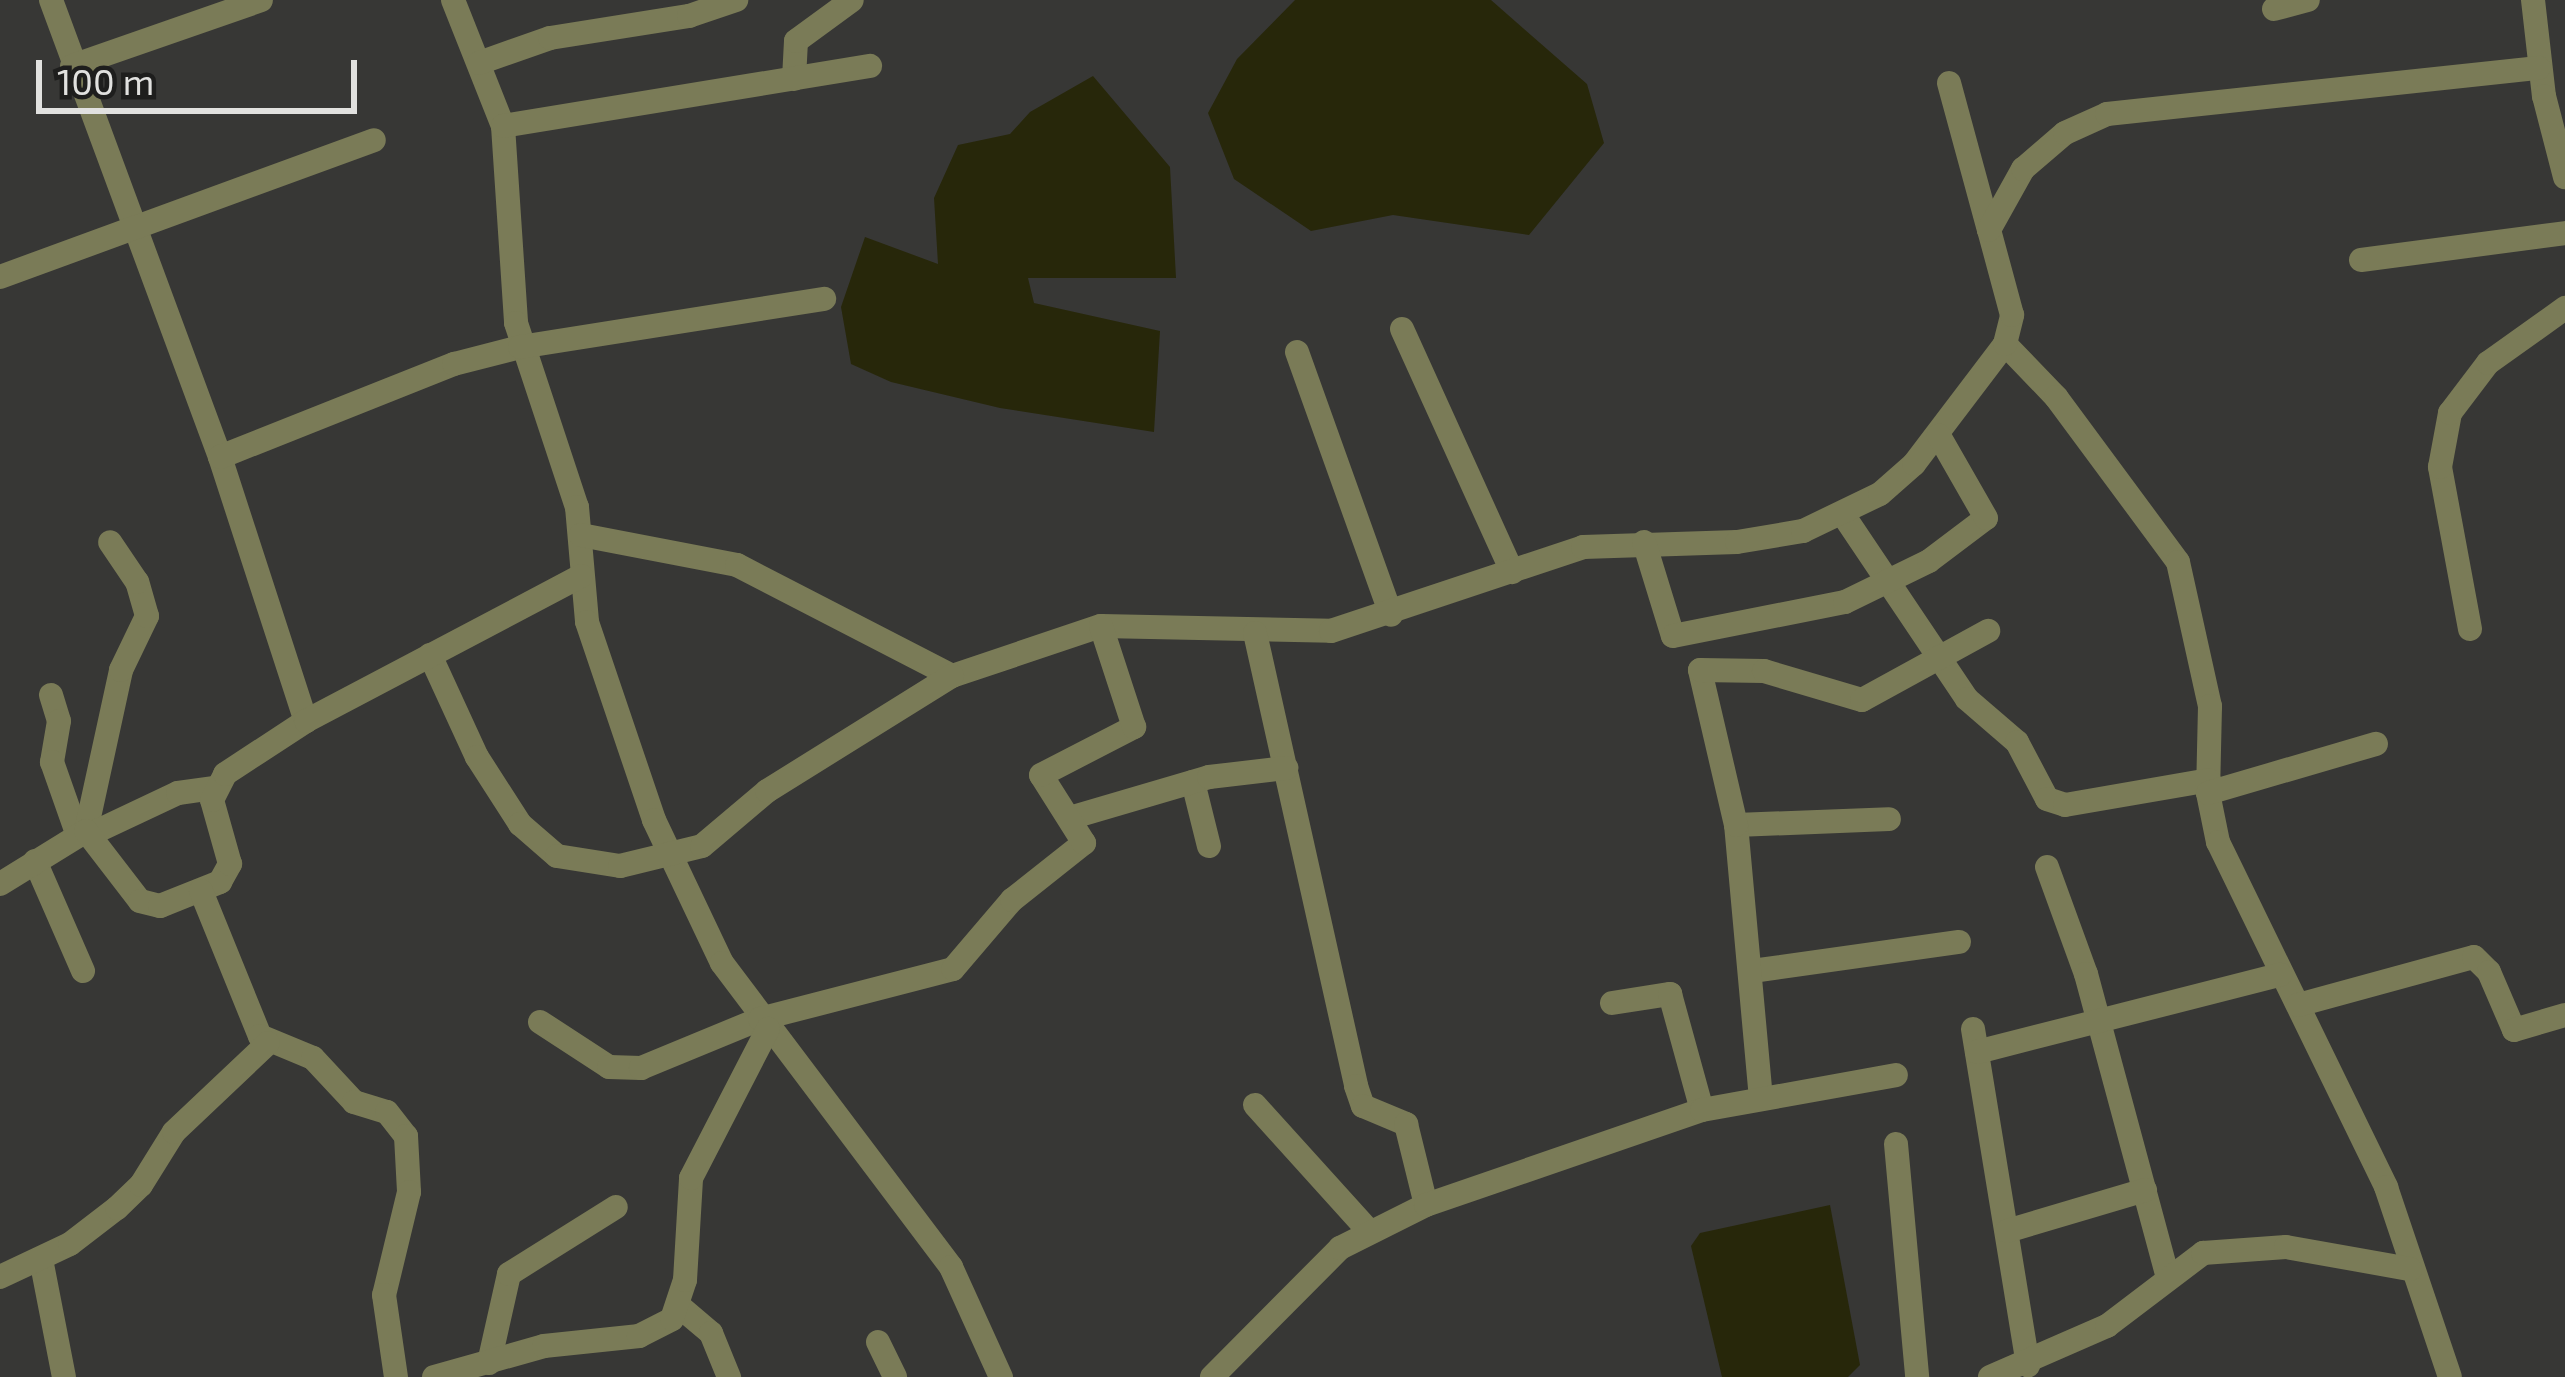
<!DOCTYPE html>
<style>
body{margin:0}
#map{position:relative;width:2565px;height:1377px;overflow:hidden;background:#373735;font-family:"Exo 2",sans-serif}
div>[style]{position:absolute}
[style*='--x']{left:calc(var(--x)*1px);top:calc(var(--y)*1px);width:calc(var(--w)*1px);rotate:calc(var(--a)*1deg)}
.water>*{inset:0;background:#27270a}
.minor>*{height:24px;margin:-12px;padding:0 12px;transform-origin:12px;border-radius:12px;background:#7a7b57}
span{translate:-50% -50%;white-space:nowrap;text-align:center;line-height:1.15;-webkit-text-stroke:9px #1e1e1d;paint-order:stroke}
.scale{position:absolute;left:36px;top:60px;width:321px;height:54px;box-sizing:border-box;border:6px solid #e1e1df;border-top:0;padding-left:15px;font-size:36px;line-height:42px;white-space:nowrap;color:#e1e1df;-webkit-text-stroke:9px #1e1e1d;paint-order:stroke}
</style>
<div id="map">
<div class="water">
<i style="clip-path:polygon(1295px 0,1491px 0,1587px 84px,1604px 143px,1529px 235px,1393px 215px,1311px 231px,1234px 179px,1208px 113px,1237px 59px)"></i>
<i style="clip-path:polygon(1093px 76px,1170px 167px,1176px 278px,1028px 278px,1034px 303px,1160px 331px,1154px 432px,1000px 408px,891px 382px,851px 364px,841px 307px,865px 237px,938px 264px,934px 198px,958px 145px,1010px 134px,1030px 112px)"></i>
<i style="clip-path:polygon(1830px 1205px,1860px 1365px,1848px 1377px,1722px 1377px,1691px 1246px,1700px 1233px)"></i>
</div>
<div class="minor">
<i style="--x:51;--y:0;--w:487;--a:69.7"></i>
<i style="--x:220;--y:457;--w:278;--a:72"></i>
<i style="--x:453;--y:0;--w:136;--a:68.4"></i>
<i style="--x:503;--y:126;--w:197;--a:86.2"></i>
<i style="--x:516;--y:323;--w:194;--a:71.7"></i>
<i style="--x:577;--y:507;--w:115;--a:85"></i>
<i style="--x:587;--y:622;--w:209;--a:71.3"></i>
<i style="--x:654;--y:820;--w:158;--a:64.6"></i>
<i style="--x:722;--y:963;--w:381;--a:53"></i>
<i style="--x:951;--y:1267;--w:121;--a:65.6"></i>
<i style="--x:2533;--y:0;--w:97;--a:83.5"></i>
<i style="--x:2544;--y:96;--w:84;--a:75.5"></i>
<i style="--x:2274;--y:9;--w:35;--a:-15"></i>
<i style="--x:479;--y:63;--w:75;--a:-19.4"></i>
<i style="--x:550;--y:38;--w:141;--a:-9"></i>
<i style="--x:689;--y:16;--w:50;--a:-18.8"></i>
<i style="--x:72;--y:66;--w:200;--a:-19.2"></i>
<i style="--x:794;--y:79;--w:38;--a:-87"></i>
<i style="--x:796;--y:41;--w:69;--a:-36.2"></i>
<i style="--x:1949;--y:83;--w:152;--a:74.8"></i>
<i style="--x:503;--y:126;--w:372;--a:-9.3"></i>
<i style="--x:2361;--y:260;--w:206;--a:-7.5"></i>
<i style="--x:0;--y:277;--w:398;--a:-20.1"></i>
<i style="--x:1402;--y:329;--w:267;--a:65.6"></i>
<i style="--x:2005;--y:344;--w:74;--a:46.1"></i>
<i style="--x:2056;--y:397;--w:205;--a:53.5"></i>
<i style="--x:2178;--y:562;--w:148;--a:77.5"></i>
<i style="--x:2210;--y:706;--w:87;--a:91.3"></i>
<i style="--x:2208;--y:793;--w:50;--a:78.5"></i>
<i style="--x:2218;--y:842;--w:384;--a:64"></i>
<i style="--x:2386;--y:1187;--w:200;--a:71.4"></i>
<i style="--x:1297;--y:352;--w:279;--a:70.3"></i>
<i style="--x:220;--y:457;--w:252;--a:-21.7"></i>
<i style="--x:454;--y:364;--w:68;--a:-14.4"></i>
<i style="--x:520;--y:347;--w:308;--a:-9"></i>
<i style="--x:1844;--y:516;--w:220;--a:56.1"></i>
<i style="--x:1967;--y:699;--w:66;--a:40.7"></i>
<i style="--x:2017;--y:742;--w:64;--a:62.2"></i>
<i style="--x:2047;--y:799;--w:19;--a:18"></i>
<i style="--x:2065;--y:805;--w:146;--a:-9.8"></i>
<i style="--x:581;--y:535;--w:159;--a:10.9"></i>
<i style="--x:737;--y:565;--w:242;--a:27.3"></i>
<i style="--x:952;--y:676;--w:157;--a:-18.6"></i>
<i style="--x:1101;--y:626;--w:230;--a:1.2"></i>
<i style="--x:1331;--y:631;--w:266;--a:-18.4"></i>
<i style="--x:1583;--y:547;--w:154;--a:-1.9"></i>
<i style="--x:1737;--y:542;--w:67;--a:-9.5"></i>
<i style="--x:1803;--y:531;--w:85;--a:-25.7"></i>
<i style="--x:1880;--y:494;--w:45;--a:-41.4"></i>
<i style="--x:1914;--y:464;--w:151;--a:-52.8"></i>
<i style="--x:2005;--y:344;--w:30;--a:-76"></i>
<i style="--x:2012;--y:315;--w:88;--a:-105.1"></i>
<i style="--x:1989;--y:230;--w:70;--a:-60.9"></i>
<i style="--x:2023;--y:169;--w:55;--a:-40.6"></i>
<i style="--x:2065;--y:133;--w:46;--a:-24.3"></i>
<i style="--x:2107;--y:114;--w:434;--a:-6.1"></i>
<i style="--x:1644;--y:542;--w:98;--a:72.9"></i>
<i style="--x:1673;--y:636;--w:175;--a:-11.2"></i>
<i style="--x:1845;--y:602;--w:93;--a:-26"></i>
<i style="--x:1929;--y:561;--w:71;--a:-37"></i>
<i style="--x:1986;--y:518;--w:95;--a:-119.8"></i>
<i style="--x:2470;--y:629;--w:165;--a:-100.5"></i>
<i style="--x:2440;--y:467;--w:55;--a:-79.5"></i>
<i style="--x:2450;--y:413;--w:63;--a:-52.8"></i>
<i style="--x:2488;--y:363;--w:95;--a:-35.5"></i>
<i style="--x:1255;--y:633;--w:464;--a:77.4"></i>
<i style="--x:1356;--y:1086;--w:21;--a:71"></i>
<i style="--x:1363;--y:1106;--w:47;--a:22.7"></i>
<i style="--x:1406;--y:1124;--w:83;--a:76.1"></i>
<i style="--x:430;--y:655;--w:112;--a:65.3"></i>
<i style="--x:477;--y:757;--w:80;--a:57.3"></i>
<i style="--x:520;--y:824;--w:49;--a:40.9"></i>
<i style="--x:557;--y:856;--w:64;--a:9"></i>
<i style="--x:620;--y:866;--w:84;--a:-13.7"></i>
<i style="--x:702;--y:846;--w:85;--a:-40.2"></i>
<i style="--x:767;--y:791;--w:218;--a:-31.9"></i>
<i style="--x:51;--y:695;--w:27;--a:73"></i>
<i style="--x:59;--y:721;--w:42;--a:99.7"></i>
<i style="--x:52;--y:762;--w:75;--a:70.6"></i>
<i style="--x:1193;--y:782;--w:66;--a:76"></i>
<i style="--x:2208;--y:793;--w:175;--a:-16.3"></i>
<i style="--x:1073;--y:817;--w:142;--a:-16.4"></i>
<i style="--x:1209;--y:777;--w:78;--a:-6.7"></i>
<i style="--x:1736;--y:825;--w:153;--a:-2.2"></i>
<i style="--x:86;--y:831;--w:165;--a:-77.7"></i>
<i style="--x:121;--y:670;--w:60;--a:-64.3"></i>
<i style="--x:147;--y:616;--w:35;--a:-106"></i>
<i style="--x:137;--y:582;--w:48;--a:-124"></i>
<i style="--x:93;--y:833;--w:94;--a:-25.2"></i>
<i style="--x:178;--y:793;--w:35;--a:-8"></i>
<i style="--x:35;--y:861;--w:120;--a:66.4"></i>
<i style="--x:2047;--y:867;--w:114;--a:70"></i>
<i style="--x:2086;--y:974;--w:314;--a:74.9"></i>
<i style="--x:0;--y:884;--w:101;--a:-31.6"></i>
<i style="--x:86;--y:831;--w:88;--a:52.4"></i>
<i style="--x:140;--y:901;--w:21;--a:14"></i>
<i style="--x:160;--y:906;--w:65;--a:-21.8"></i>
<i style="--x:220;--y:882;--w:21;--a:-61"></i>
<i style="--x:230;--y:864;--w:66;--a:-105.7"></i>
<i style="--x:212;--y:800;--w:29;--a:-63"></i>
<i style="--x:225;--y:774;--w:97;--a:-33.2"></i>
<i style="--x:306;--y:721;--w:311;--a:-27.8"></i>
<i style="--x:201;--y:891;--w:157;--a:67.9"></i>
<i style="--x:260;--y:1036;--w:57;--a:22.5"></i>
<i style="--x:313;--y:1058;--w:60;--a:47"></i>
<i style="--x:354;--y:1102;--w:34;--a:17"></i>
<i style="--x:387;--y:1112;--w:31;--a:52"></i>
<i style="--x:406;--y:1136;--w:56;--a:86.9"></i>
<i style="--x:409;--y:1192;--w:106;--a:103.6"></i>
<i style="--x:384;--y:1295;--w:83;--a:81.7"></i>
<i style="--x:1752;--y:971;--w:209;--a:-8"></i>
<i style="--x:1612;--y:1003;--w:59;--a:-8.8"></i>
<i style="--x:1670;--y:994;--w:120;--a:74.6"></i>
<i style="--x:2298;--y:1005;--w:182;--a:-15.3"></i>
<i style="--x:2474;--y:957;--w:21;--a:45"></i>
<i style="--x:2489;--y:972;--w:63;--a:66.7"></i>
<i style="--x:2514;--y:1030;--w:53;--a:-16.4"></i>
<i style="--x:540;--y:1022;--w:82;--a:33.1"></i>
<i style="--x:609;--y:1067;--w:32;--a:2"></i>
<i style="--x:641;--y:1068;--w:129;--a:-22.4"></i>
<i style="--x:760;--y:1019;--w:199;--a:-14.5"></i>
<i style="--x:953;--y:969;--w:91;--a:-49.5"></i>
<i style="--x:1012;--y:900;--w:92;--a:-38.4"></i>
<i style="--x:1084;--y:843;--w:80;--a:-122.3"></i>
<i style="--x:1041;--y:775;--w:105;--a:-27.3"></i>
<i style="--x:1134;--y:727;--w:106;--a:-108.1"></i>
<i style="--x:1973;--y:1029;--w:341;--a:80.7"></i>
<i style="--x:1977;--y:1052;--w:313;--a:-14.3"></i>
<i style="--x:1761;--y:1099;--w:275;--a:-95.2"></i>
<i style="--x:1736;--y:825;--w:159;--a:-103.1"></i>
<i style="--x:1700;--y:670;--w:64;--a:0.9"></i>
<i style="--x:1764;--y:671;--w:102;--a:16.5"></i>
<i style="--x:1862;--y:700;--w:144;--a:-28.7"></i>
<i style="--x:1255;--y:1105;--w:170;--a:47.9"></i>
<i style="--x:1896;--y:1144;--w:234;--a:84.8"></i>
<i style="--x:2007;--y:1231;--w:144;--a:-16.5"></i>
<i style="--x:41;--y:1259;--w:120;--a:79"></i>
<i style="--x:0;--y:1277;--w:77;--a:-25.2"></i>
<i style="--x:70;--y:1244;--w:59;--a:-37.5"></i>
<i style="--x:117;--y:1208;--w:33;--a:-44"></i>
<i style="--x:141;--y:1185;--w:62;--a:-58.1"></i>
<i style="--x:174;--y:1132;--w:129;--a:-43.4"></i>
<i style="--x:679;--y:1306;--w:42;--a:40.2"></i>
<i style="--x:711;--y:1333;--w:48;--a:67.8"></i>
<i style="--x:878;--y:1342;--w:39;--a:64"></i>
<i style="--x:489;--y:1363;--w:91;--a:-77.3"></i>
<i style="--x:509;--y:1274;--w:126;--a:-32.1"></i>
<i style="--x:434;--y:1377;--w:114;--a:-15.7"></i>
<i style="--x:544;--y:1346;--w:96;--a:-6"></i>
<i style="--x:639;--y:1336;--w:37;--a:-27"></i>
<i style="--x:672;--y:1319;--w:41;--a:-71.6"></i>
<i style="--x:685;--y:1280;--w:102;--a:-86.6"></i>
<i style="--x:691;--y:1178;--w:168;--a:-62.7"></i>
<i style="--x:1212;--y:1377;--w:182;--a:-45.2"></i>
<i style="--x:1340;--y:1248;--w:96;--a:-26.6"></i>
<i style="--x:1426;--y:1205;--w:292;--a:-19"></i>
<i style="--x:1702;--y:1110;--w:197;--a:-10.2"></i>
<i style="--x:1990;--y:1377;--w:128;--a:-23.6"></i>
<i style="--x:2107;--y:1326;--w:121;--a:-37.2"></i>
<i style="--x:2203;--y:1253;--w:83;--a:-4.1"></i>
<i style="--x:2286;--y:1247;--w:126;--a:10.1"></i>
</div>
<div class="scale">100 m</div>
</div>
